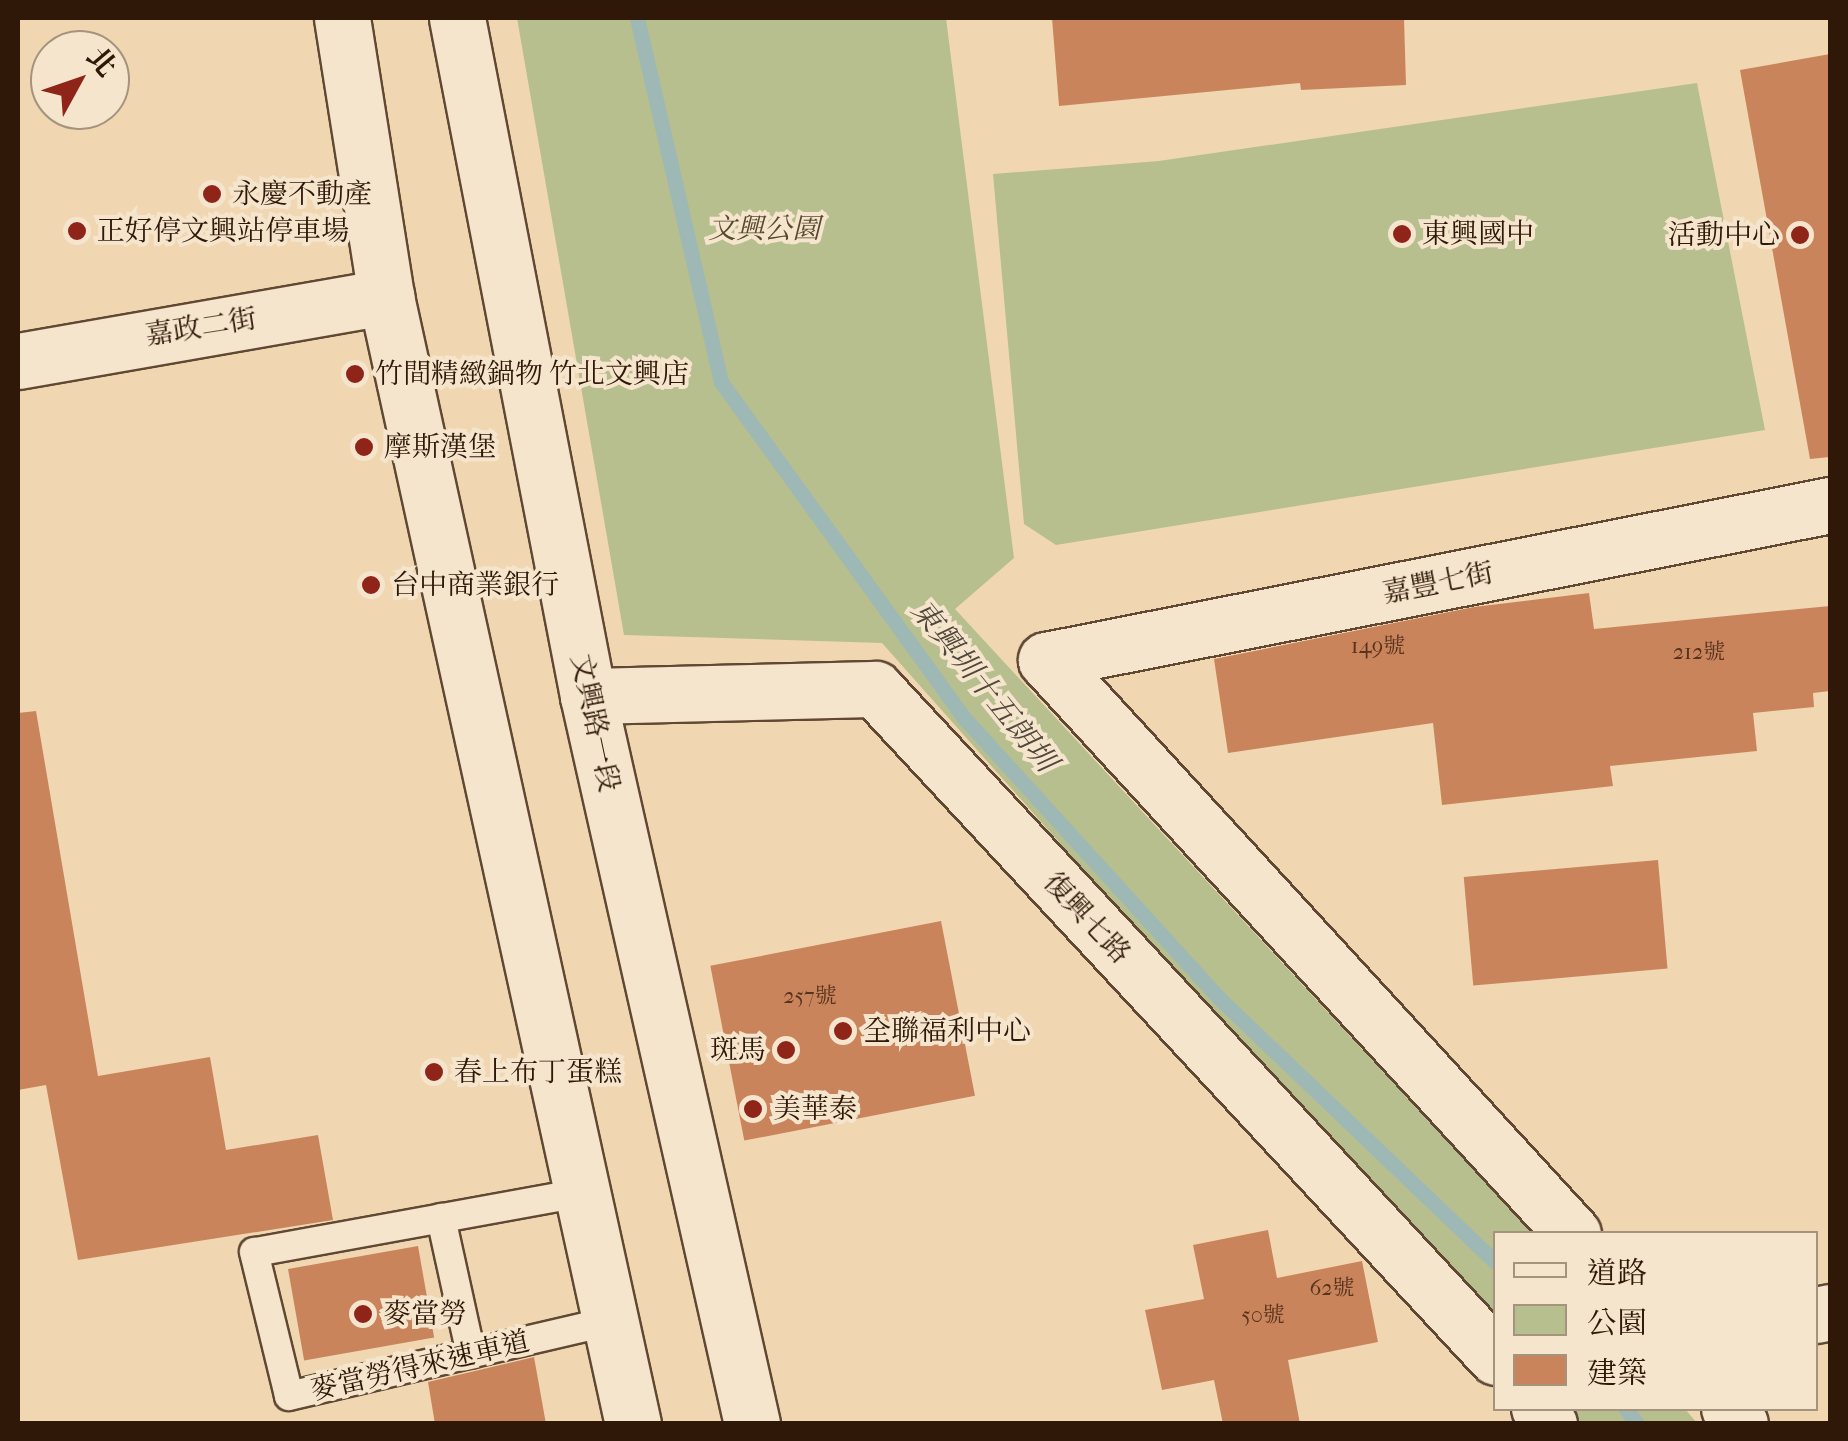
<!DOCTYPE html>
<meta charset="utf-8">
<style>
body{margin:0}
#map{position:relative;width:1848px;height:1441px;overflow:hidden;background:#f0d7b2;font-family:"IM FELL French Canon","Noto Serif TC",serif}
div>[style]{position:absolute}
[style*='--x']{left:calc(var(--x)*1px);top:calc(var(--y)*1px);width:calc(var(--w)*1px);rotate:calc(var(--a)*1deg)}
.green>*{inset:0;background:#b7bf8e}
.stream>*{height:15px;margin:-7.5px;padding:0 7.5px;transform-origin:7.5px;border-radius:7.5px;background:#9db8b5}
.building>*{inset:0;background:#ca845c;transform-origin:0 0}
.roads{filter:drop-shadow(2px 0 #604832) drop-shadow(-2px 0 #604832) drop-shadow(0 2px #604832) drop-shadow(0 -2px #604832)}
.lane>*{height:28px;margin:-14px;padding:0 14px;transform-origin:14px;border-radius:14px;background:#f5e5cd}
.street>*{height:55px;margin:-27.5px;padding:0 27.5px;transform-origin:27.5px;border-radius:27.5px;background:#f5e5cd}
.secondary>*{height:55px;margin:-27.5px;padding:0 27.5px;transform-origin:27.5px;border-radius:27.5px;background:#f5e5cd}
.dots>*{width:28px;height:28px;translate:-50% -50%;box-sizing:border-box;border:5px solid #f5e5cd;border-radius:50%}
span{translate:-50% -50%;white-space:nowrap;text-align:center;line-height:1.15;-webkit-text-stroke:8px #f5e5cd;paint-order:stroke}
.number-label{font-size:22px;color:#56331d}
.number-label span{-webkit-text-stroke-width:0}
.poi-label{font-size:28px;color:#301808}
.left{translate:0 -50%;text-align:left}
.right{translate:-100% -50%;text-align:right}
.park-label{font-size:28px;color:#584a30;font-style:italic}
.street-label{font-size:28px;color:#301808}
.water-label{font-size:30px;color:#51483c;font-style:italic}
.frame{position:absolute;inset:0;border:20px solid #301808;pointer-events:none}
.legend{position:absolute;left:1493px;top:1231px;width:325px;height:180px;box-sizing:border-box;background:#f5e5cd;border:2px solid #a6937e;margin:0;padding:12px 18px;list-style:none;font-size:30px;color:#301808}
.legend li{display:flex;align-items:center;gap:20px;height:50px}
.legend b{width:50px;border:2px solid #a6937e}
.north{position:absolute;left:30px;top:30px;width:100px;height:100px;box-sizing:border-box;background:#f5e5cd;border:2px solid #a6937e;border-radius:50%;rotate:50deg;font-size:28px;font-weight:700;line-height:40px;text-align:center;color:#301808}
.north::after{content:'';display:block;margin:auto;width:35px;height:45px;background:#8f2418;clip-path:polygon(50% 0,100% 100%,50% 72%,0 100%)}
</style>
<div id="map">
<div class="green">
<i style="clip-path:polygon(517px 18px,946px 18px,1014px 558px,955px 609px,1532px 1233px,1496px 1234px,1495px 1333px,882px 643px,624px 635px)"></i>
<i style="clip-path:polygon(1697px 83px,1765px 430px,1056px 545px,1024px 524px,993px 174px,1159px 161px)"></i>
<i style="clip-path:polygon(1561px 1409px,1685px 1409px,1697px 1423px,1573px 1423px)"></i>
</div>
<div class="stream">
<i style="--x:637;--y:18;--w:374;--a:77"></i>
<i style="--x:721;--y:382;--w:417;--a:54.1"></i>
<i style="--x:966;--y:720;--w:379;--a:47.7"></i>
<i style="--x:1221;--y:1000;--w:381;--a:43.7"></i>
<i style="--x:1625;--y:1408;--w:20;--a:53"></i>
</div>
<div class="building">
<i style="clip-path:polygon(1052px 18px,1404px 18px,1406px 85px,1301px 90px,1300px 83px,1059px 106px)"></i>
<i style="clip-path:polygon(1830px 54px,1830px 457px,1810px 459px,1740px 70px)"></i>
<i style="clip-path:polygon(1589px 593px,1594px 629px,1830px 606px,1830px 691px,1813px 693px,1814px 707px,1753px 713px,1757px 751px,1610px 766px,1613px 786px,1442px 805px,1433px 723px,1228px 753px,1214px 659px,1474px 607px)"></i>
<i style="clip-path:polygon(36px 711px,98px 1076px,210px 1057px,226px 1150px,318px 1135px,333px 1220px,78px 1260px,46px 1085px,18px 1090px,18px 713px)"></i>
<i style="left:1658px;top:860px;width:109px;height:195px;rotate:85deg"></i>
<i style="left:941px;top:921px;width:178px;height:235px;rotate:79deg"></i>
<i style="clip-path:polygon(1268px 1230px,1277px 1278px,1362px 1261px,1378px 1342px,1288px 1360px,1300px 1424px,1223px 1424px,1214px 1380px,1162px 1390px,1145px 1310px,1204px 1299px,1193px 1245px)"></i>
<i style="left:418px;top:1246px;width:93px;height:132px;rotate:80deg"></i>
<i style="clip-path:polygon(534px 1357px,546px 1424px,435px 1424px,428px 1382px)"></i>
</div>
<div class="roads">
<div class="lane">
<i style="--x:580;--y:1193;--w:331;--a:169.7"></i>
<i style="--x:254;--y:1252;--w:148;--a:76.3"></i>
<i style="--x:289;--y:1396;--w:327;--a:-13.1"></i>
<i style="--x:441;--y:1218;--w:139;--a:77.6"></i>
</div>
<div class="street">
<i style="--x:18;--y:361;--w:374;--a:-9.9"></i>
<i style="--x:1046;--y:660;--w:799;--a:-11.18"></i>
<i style="--x:1046;--y:660;--w:779;--a:47.44"></i>
<i style="--x:588;--y:696;--w:287;--a:-1.4"></i>
<i style="--x:875;--y:689;--w:912;--a:47.09"></i>
<i style="--x:1816;--y:1315;--w:14;--a:-12"></i>
<i style="--x:1539;--y:1408;--w:19;--a:58"></i>
<i style="--x:1729;--y:1408;--w:19;--a:55"></i>
</div>
<div class="secondary">
<i style="--x:342;--y:18;--w:282;--a:81"></i>
<i style="--x:386;--y:297;--w:1154;--a:77.64"></i>
<i style="--x:457;--y:18;--w:691;--a:79.06"></i>
<i style="--x:588;--y:696;--w:746;--a:77.3"></i>
</div>
</div>
<div class="dots">
<i style="left:212px;top:194px;background:#8f2418"></i>
<i style="left:77px;top:231px;background:#8f2418"></i>
<i style="left:1402px;top:234px;background:#8f2418"></i>
<i style="left:1800px;top:235px;background:#8f2418"></i>
<i style="left:355px;top:374px;background:#8f2418"></i>
<i style="left:364px;top:447px;background:#8f2418"></i>
<i style="left:371px;top:585px;background:#8f2418"></i>
<i style="left:843px;top:1031px;background:#8f2418"></i>
<i style="left:786px;top:1050px;background:#8f2418"></i>
<i style="left:434px;top:1072px;background:#8f2418"></i>
<i style="left:753px;top:1109px;background:#8f2418"></i>
<i style="left:363px;top:1314px;background:#8f2418"></i>
</div>
<div class="number-label">
<span style="left:1378px;top:647px">149號</span>
<span style="left:1699px;top:653px">212號</span>
<span style="left:810px;top:997px">257號</span>
<span style="left:1332px;top:1289px">62號</span>
<span style="left:1263px;top:1316px">50號</span>
</div>
<div class="poi-label">
<span class="left" style="left:232px;top:194px">永慶不動產</span>
<span class="left" style="left:97px;top:231px">正好停文興站停車場</span>
<span class="left" style="left:1422px;top:234px">東興國中</span>
<span class="right" style="left:1780px;top:235px">活動中心</span>
<span class="left" style="left:375px;top:374px">竹間精緻鍋物 竹北文興店</span>
<span class="left" style="left:384px;top:447px">摩斯漢堡</span>
<span class="left" style="left:391px;top:585px">台中商業銀行</span>
<span class="left" style="left:863px;top:1031px">全聯福利中心</span>
<span class="right" style="left:766px;top:1050px">斑馬</span>
<span class="left" style="left:454px;top:1072px">春上布丁蛋糕</span>
<span class="left" style="left:773px;top:1109px">美華泰</span>
<span class="left" style="left:383px;top:1314px">麥當勞</span>
</div>
<div class="park-label">
<span style="left:764px;top:229px">文興公園</span>
</div>
<div class="street-label">
<span style="left:201px;top:327px;rotate:-9deg">嘉政二街</span>
<span style="left:1438px;top:583px;rotate:-11deg">嘉豐七街</span>
<span style="left:595px;top:723px;rotate:78deg">文興路一段</span>
<span style="left:1087px;top:918px;rotate:47deg">復興七路</span>
<span style="left:420px;top:1366px;rotate:-13deg">麥當勞得來速車道</span>
</div>
<div class="water-label">
<span style="left:983px;top:686px;rotate:51deg">東興圳十五朗圳</span>
</div>
<div class="frame"></div>
<ul class="legend">
<li><b style="height:12px;background:#f5e5cd"></b>道路</li>
<li><b style="height:28px;background:#b7bf8e"></b>公園</li>
<li><b style="height:28px;background:#ca845c"></b>建築</li>
</ul>
<div class="north">北</div>
</div>
